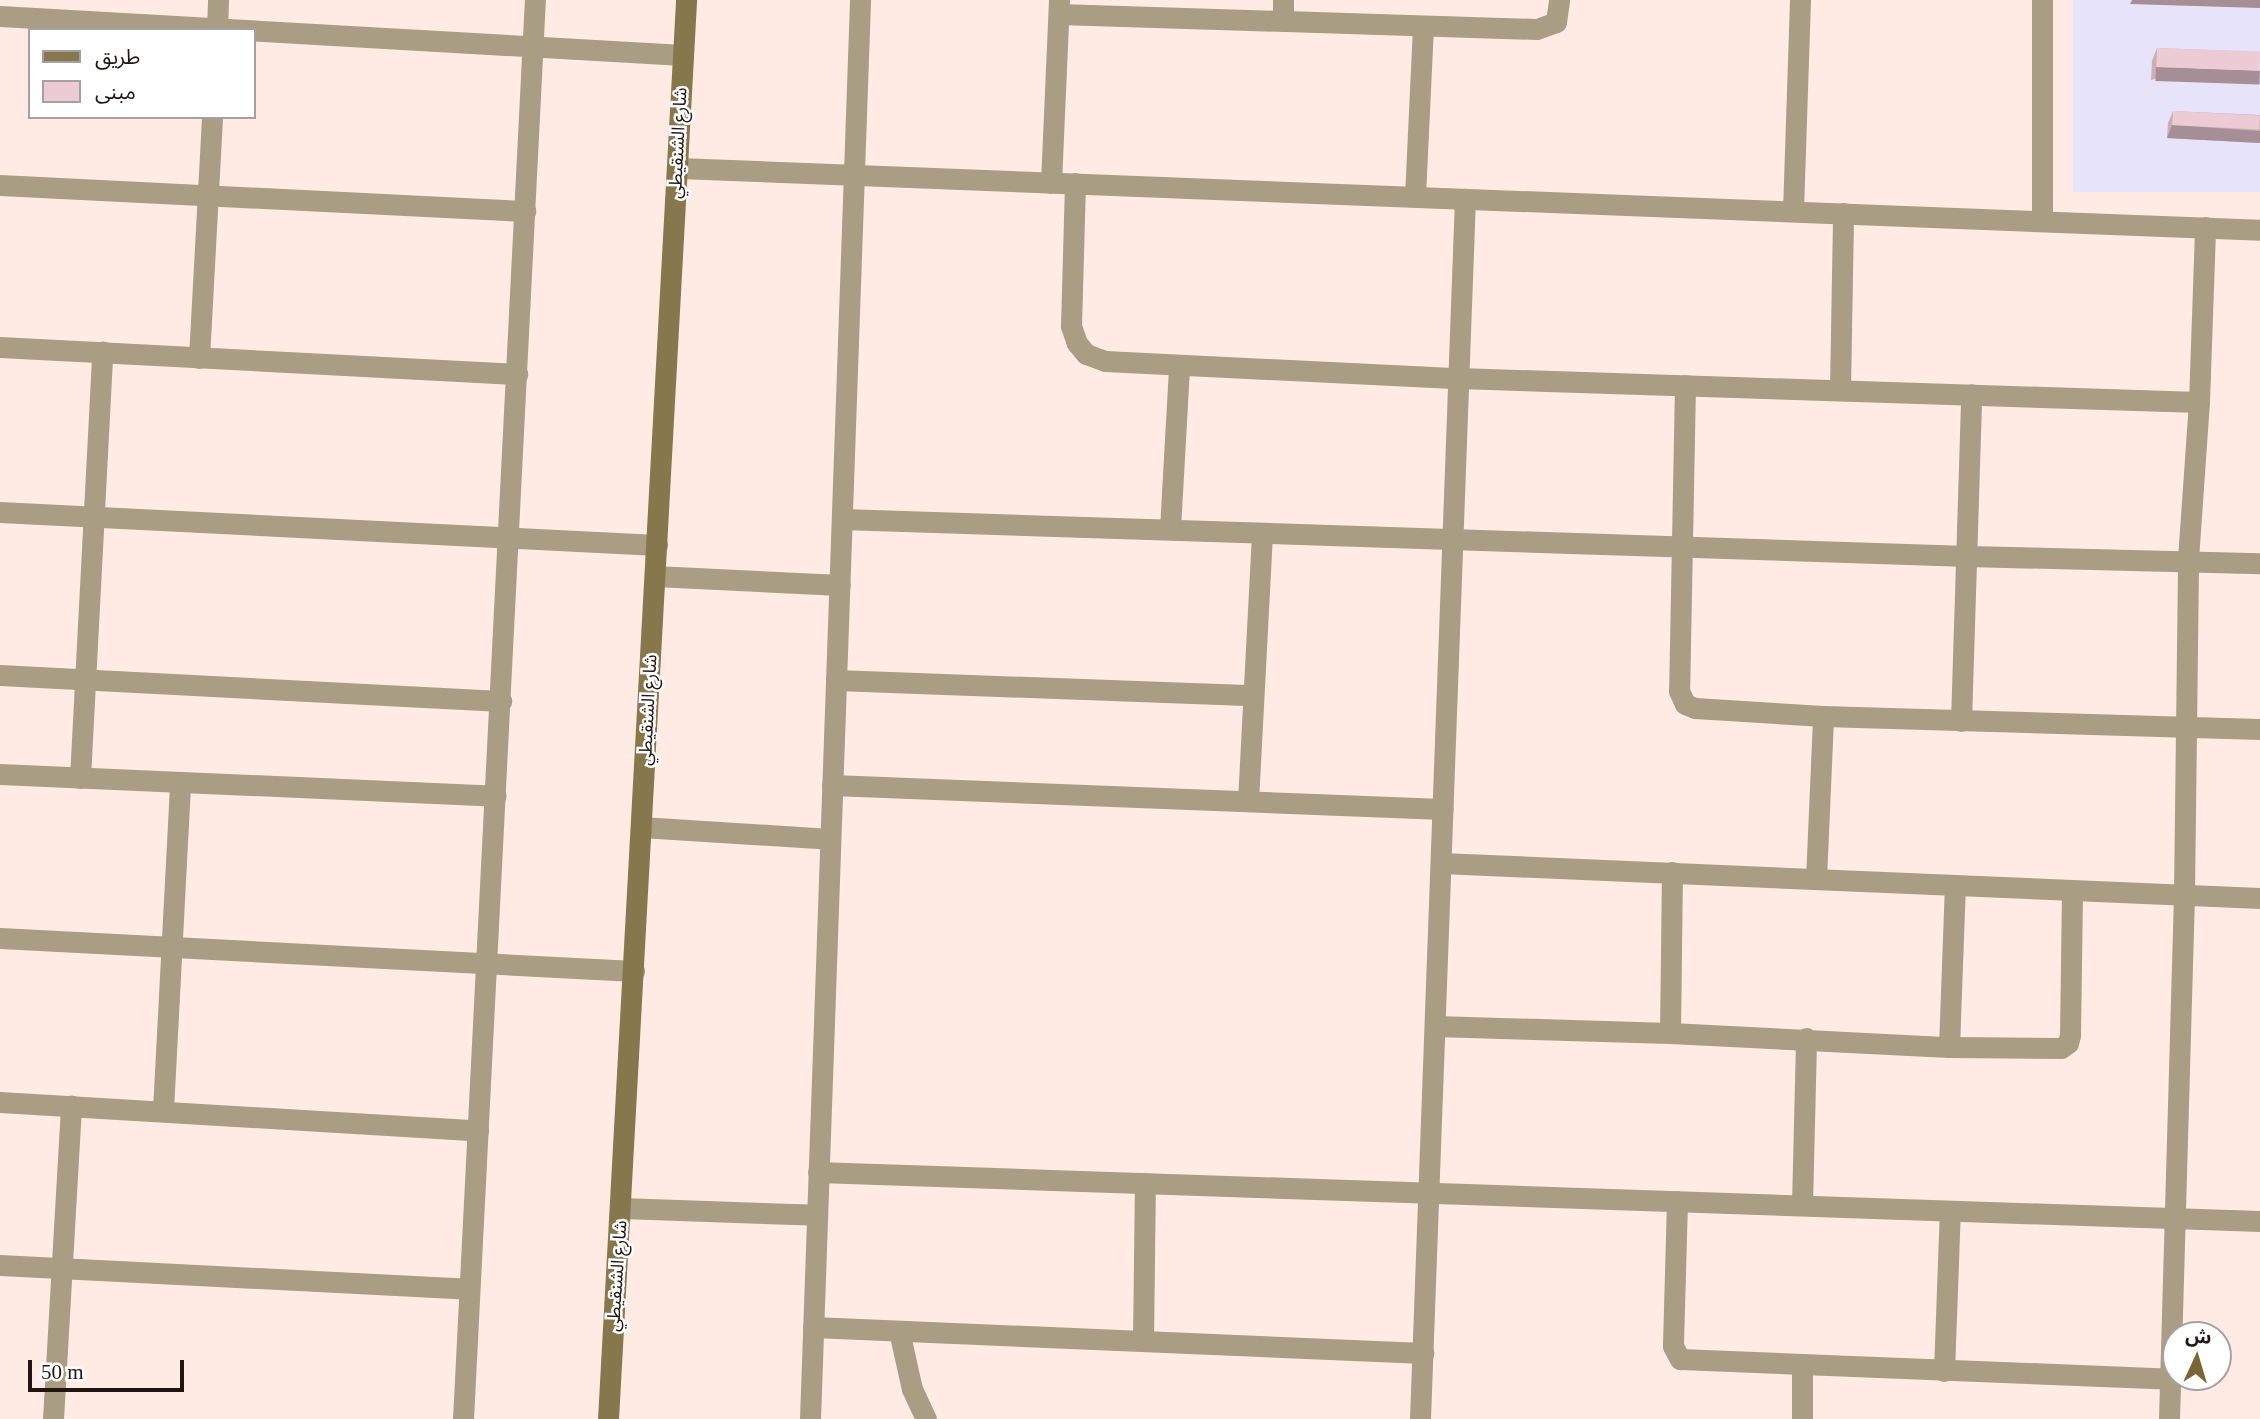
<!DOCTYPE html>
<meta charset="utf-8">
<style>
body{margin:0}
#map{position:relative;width:2260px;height:1419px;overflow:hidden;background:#ffebe4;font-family:"Times New Roman","Noto Sans Arabic",serif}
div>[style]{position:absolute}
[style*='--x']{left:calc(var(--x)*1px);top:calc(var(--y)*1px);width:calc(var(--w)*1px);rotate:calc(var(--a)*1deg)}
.education>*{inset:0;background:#e7e3f9;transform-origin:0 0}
.street>*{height:21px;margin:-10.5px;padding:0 10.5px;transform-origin:10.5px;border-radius:10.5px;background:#a99e83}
.secondary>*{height:21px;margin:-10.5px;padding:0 10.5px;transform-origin:10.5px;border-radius:10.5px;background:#87774d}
.wall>*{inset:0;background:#cbafb7}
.shaded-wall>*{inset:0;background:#a58e95;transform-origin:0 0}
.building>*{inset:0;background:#eccbd5;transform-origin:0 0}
span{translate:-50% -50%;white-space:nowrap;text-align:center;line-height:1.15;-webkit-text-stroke:5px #fff;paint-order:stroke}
.street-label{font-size:18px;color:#201511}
.legend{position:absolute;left:28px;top:28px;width:228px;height:91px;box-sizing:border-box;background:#fff;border:2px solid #a6a1a0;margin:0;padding:9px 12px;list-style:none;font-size:21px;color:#201511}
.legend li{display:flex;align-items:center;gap:14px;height:35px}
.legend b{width:35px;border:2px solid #a6a1a0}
.north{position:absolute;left:2162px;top:1321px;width:70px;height:70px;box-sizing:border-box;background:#fff;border:2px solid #a6a1a0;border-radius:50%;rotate:4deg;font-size:19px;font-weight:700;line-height:28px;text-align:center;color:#201511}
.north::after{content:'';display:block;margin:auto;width:24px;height:32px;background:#7b6535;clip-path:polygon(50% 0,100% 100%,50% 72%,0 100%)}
.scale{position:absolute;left:28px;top:1360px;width:156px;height:32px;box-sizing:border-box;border:4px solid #201511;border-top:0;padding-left:9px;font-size:21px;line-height:24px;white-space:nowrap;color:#201511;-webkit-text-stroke:5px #fff;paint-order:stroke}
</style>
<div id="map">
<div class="education">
<i style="left:2073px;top:0;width:187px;height:192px"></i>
</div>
<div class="street">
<i style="--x:2042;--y:0;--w:221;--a:90"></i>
<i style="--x:1059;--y:14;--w:478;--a:1.8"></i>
<i style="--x:1537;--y:29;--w:20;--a:-20"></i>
<i style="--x:1556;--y:22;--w:22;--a:-82"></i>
<i style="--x:0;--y:16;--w:684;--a:3.27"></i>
<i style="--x:1283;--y:21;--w:21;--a:-90"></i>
<i style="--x:217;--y:30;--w:30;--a:-88"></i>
<i style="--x:678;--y:168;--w:1583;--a:2.24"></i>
<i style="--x:1051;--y:183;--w:183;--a:-87.5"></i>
<i style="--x:1075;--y:183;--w:143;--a:91.6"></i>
<i style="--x:1071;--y:326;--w:18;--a:71"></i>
<i style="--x:1077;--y:343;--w:14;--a:51"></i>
<i style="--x:1086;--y:354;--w:20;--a:20"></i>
<i style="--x:1105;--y:361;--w:353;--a:2.8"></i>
<i style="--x:1458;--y:378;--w:741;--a:1.86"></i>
<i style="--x:0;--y:185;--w:526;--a:2.84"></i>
<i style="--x:1415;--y:196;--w:170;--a:-87.3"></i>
<i style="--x:1793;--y:211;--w:211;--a:-88.1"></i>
<i style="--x:0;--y:347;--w:518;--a:2.99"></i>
<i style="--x:199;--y:358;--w:241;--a:-86.9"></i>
<i style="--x:1685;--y:385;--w:306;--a:91.1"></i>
<i style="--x:1679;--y:691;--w:14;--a:65"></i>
<i style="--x:1685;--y:704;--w:11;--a:22"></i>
<i style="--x:1695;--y:708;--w:128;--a:3.6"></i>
<i style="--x:1823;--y:716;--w:437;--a:1.7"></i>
<i style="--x:1840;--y:390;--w:177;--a:-89"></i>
<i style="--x:0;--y:512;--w:658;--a:2.88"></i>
<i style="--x:842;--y:519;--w:1126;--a:1.88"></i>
<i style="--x:1967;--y:556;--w:293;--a:1.4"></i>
<i style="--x:1170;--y:529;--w:162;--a:-86.8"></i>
<i style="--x:655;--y:576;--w:185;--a:2.8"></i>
<i style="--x:0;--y:675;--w:502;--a:2.97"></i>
<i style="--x:836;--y:680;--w:417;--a:2.1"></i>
<i style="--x:1961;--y:721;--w:327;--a:-88.2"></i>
<i style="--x:0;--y:774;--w:496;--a:2.5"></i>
<i style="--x:80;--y:778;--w:427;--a:-87"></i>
<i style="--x:832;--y:785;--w:611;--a:2.25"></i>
<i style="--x:1248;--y:801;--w:268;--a:-87"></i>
<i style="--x:641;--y:827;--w:189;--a:3.6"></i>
<i style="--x:1441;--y:863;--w:820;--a:2.45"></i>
<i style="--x:1816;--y:879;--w:163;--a:-87.5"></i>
<i style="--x:0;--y:938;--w:635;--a:2.98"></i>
<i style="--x:1435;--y:1026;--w:235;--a:1.7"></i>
<i style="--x:1670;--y:1033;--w:279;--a:2.9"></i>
<i style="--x:1949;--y:1047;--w:112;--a:0.5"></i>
<i style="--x:2061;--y:1048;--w:9;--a:-36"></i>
<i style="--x:2068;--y:1043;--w:8;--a:-76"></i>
<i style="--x:2070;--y:1035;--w:145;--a:-89.2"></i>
<i style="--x:1670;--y:1033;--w:161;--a:-89.3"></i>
<i style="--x:1949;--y:1047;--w:162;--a:-87.9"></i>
<i style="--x:0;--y:1102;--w:479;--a:3.4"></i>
<i style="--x:163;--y:1110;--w:326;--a:-87"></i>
<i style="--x:818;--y:1172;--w:1443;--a:1.95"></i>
<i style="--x:1677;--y:1201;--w:145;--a:91.6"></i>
<i style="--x:1673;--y:1346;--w:15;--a:62"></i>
<i style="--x:1680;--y:1359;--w:491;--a:2.3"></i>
<i style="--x:1802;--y:1205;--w:167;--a:-88.6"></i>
<i style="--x:621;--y:1208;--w:196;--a:2"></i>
<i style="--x:0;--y:1265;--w:469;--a:2.9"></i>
<i style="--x:813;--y:1327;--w:611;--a:2.44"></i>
<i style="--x:899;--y:1331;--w:59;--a:77.4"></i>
<i style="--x:912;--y:1389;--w:33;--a:65"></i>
<i style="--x:1143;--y:1341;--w:158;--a:-89.3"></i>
<i style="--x:1944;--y:1371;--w:160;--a:-87.9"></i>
<i style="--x:53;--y:1419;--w:314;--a:-86.7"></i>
<i style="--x:463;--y:1419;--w:1421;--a:-87.1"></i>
<i style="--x:810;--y:1419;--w:1420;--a:-87.98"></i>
<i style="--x:1420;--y:1419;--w:1221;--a:-87.89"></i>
<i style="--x:1802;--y:1419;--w:54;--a:-90"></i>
<i style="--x:2169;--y:1419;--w:525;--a:-88.36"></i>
<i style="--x:2184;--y:894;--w:335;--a:-89.3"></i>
<i style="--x:2188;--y:559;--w:157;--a:-86"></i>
<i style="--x:2199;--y:402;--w:175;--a:-88"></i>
</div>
<div class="secondary">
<i style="--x:608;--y:1419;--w:1421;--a:-86.85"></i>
</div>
<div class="wall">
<i style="clip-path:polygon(2157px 48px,2260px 52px,2151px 80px,2152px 61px)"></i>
<i style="clip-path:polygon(2173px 111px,2260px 115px,2260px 143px,2167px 138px,2168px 123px)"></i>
</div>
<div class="shaded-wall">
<i style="clip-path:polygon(2132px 0,2260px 0,2260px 8px,2130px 4px)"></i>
<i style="left:2156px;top:67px;width:104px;height:14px;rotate:2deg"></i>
<i style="clip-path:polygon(2172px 125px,2260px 131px,2260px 143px,2167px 138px)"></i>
</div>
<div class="building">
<i style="left:2157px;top:48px;width:103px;height:19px;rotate:2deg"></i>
<i style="left:2173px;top:111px;width:87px;height:14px;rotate:3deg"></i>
</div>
<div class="street-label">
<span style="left:678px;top:143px;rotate:-87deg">شارع الشنقيطي</span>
<span style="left:648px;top:710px;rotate:-87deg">شارع الشنقيطي</span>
<span style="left:617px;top:1276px;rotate:-86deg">شارع الشنقيطي</span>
</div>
<ul class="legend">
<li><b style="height:9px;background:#87774d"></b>طريق</li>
<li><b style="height:19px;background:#eccbd5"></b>مبنى</li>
</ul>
<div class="north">ش</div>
<div class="scale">50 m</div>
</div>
